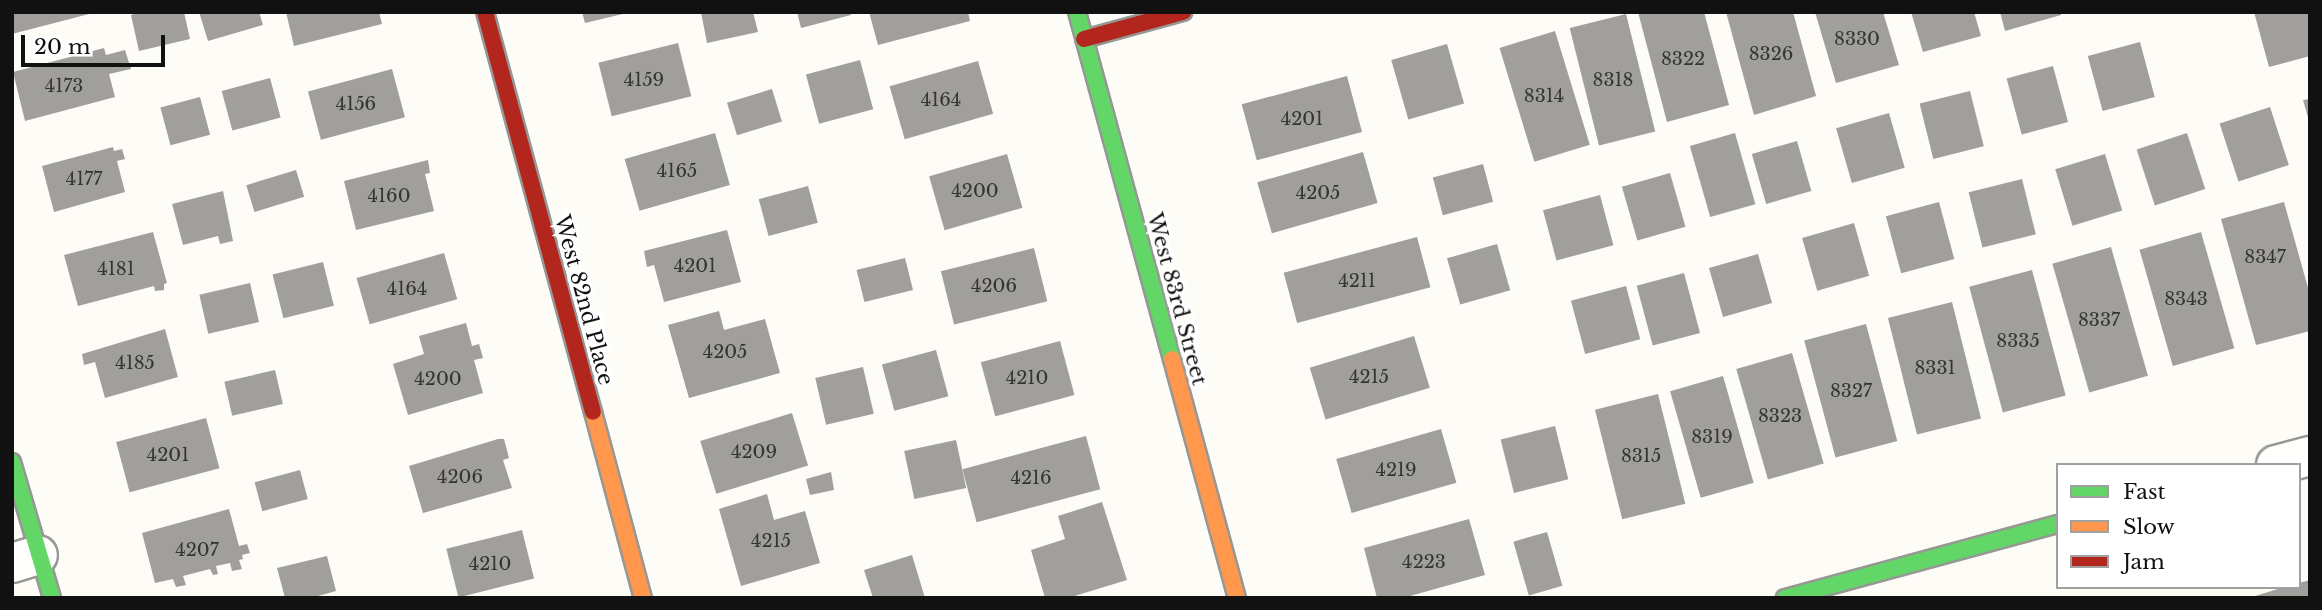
<!DOCTYPE html>
<style>
body{margin:0}
#map{position:relative;width:2322px;height:610px;overflow:hidden;background:#fdfcf7;font-family:"Libre Baskerville",serif}
div>[style]{position:absolute}
[style*='--x']{left:calc(var(--x)*1px);top:calc(var(--y)*1px);width:calc(var(--w)*1px);rotate:calc(var(--a)*1deg)}
.building>*{inset:0;background:#a19f9c;transform-origin:0 0}
.roads{filter:drop-shadow(2px 0 #979795) drop-shadow(-2px 0 #979795) drop-shadow(0 2px #979795) drop-shadow(0 -2px #979795)}
.street>*{height:38px;margin:-19px;padding:0 19px;transform-origin:19px;border-radius:19px;background:#fffffe}
.fast>*{height:16px;margin:-8px;padding:0 8px;transform-origin:8px;border-radius:8px;background:#63d668}
.slow>*{height:16px;margin:-8px;padding:0 8px;transform-origin:8px;border-radius:8px;background:#ff974d}
.jam>*{height:16px;margin:-8px;padding:0 8px;transform-origin:8px;border-radius:8px;background:#b3261e}
span{translate:-50% -50%;white-space:nowrap;text-align:center;line-height:1.15;-webkit-text-stroke:7px #fff;paint-order:stroke}
.number-label{font-size:18px;color:#353434}
.number-label span{-webkit-text-stroke-width:0}
.street-label{font-size:21px;color:#111}
.frame{position:absolute;inset:0;border:14px solid #111;pointer-events:none}
.legend{position:absolute;left:2056px;top:463px;width:245px;height:126px;box-sizing:border-box;background:#fff;border:2px solid #a0a0a0;margin:0;padding:9px 12px;list-style:none;font-size:21px;color:#111}
.legend li{display:flex;align-items:center;gap:14px;height:35px}
.legend b{width:35px;border:2px solid #a0a0a0}
.scale{position:absolute;left:21px;top:35px;width:144px;height:32px;box-sizing:border-box;border:4px solid #111;border-top:0;padding-left:9px;font-size:21px;line-height:24px;white-space:nowrap;color:#111;-webkit-text-stroke:5px #fff;paint-order:stroke}
</style>
<div id="map">
<div class="building">
<i style="clip-path:polygon(12px 12px,93px 12px,93px 13px,12px 34px)"></i>
<i style="clip-path:polygon(141px 12px,184px 12px,190px 39px,139px 51px,131px 15px)"></i>
<i style="clip-path:polygon(199px 12px,259px 12px,263px 25px,208px 41px)"></i>
<i style="clip-path:polygon(286px 12px,379px 12px,382px 24px,294px 46px)"></i>
<i style="clip-path:polygon(582px 12px,626px 12px,627px 13px,585px 23px)"></i>
<i style="clip-path:polygon(701px 12px,753px 12px,758px 32px,707px 43px)"></i>
<i style="clip-path:polygon(797px 12px,850px 12px,851px 15px,801px 28px)"></i>
<i style="clip-path:polygon(869px 12px,968px 12px,970px 21px,878px 45px)"></i>
<i style="clip-path:polygon(1638px 12px,1704px 12px,1729px 105px,1667px 122px)"></i>
<i style="clip-path:polygon(1726px 12px,1793px 12px,1816px 96px,1754px 115px)"></i>
<i style="clip-path:polygon(1815px 12px,1883px 12px,1899px 65px,1836px 83px)"></i>
<i style="clip-path:polygon(1911px 12px,1974px 12px,1981px 36px,1923px 52px)"></i>
<i style="clip-path:polygon(2000px 12px,2061px 12px,2061px 15px,2005px 31px)"></i>
<i style="clip-path:polygon(2254px 12px,2309px 12px,2310px 56px,2269px 67px)"></i>
<i style="left:1626px;top:14px;width:121px;height:58px;rotate:76deg"></i>
<i style="left:1555px;top:31px;width:119px;height:58px;rotate:73deg"></i>
<i style="left:2140px;top:42px;width:57px;height:54px;rotate:75deg"></i>
<i style="left:678px;top:43px;width:55px;height:82px;rotate:76deg"></i>
<i style="left:1447px;top:44px;width:62px;height:58px;rotate:74deg"></i>
<i style="clip-path:polygon(104px 48px,106px 55px,125px 50px,131px 69px,109px 74px,115px 97px,25px 121px,13px 72px)"></i>
<i style="left:860px;top:60px;width:51px;height:56px;rotate:75deg"></i>
<i style="left:978px;top:61px;width:55px;height:92px;rotate:74deg"></i>
<i style="left:2053px;top:66px;width:58px;height:48px;rotate:75deg"></i>
<i style="left:392px;top:69px;width:50px;height:87px;rotate:75deg"></i>
<i style="left:1347px;top:76px;width:58px;height:109px;rotate:75deg"></i>
<i style="left:270px;top:78px;width:41px;height:50px;rotate:75deg"></i>
<i style="left:772px;top:89px;width:34px;height:47px;rotate:73deg"></i>
<i style="left:1970px;top:91px;width:57px;height:52px;rotate:76deg"></i>
<i style="left:200px;top:97px;width:39px;height:41px;rotate:75deg"></i>
<i style="clip-path:polygon(2310px 99px,2310px 121px,2309px 121px,2303px 100px)"></i>
<i style="left:2270px;top:107px;width:61px;height:53px;rotate:72deg"></i>
<i style="left:1889px;top:113px;width:57px;height:55px;rotate:74deg"></i>
<i style="left:715px;top:133px;width:54px;height:94px;rotate:74deg"></i>
<i style="left:1735px;top:133px;width:74px;height:47px;rotate:74deg"></i>
<i style="left:2187px;top:133px;width:59px;height:53px;rotate:72deg"></i>
<i style="left:1797px;top:141px;width:52px;height:47px;rotate:74deg"></i>
<i style="clip-path:polygon(113px 147px,114px 151px,122px 149px,125px 159px,117px 161px,125px 192px,54px 212px,42px 166px)"></i>
<i style="left:1363px;top:152px;width:53px;height:110px;rotate:74deg"></i>
<i style="left:1007px;top:154px;width:56px;height:81px;rotate:74deg"></i>
<i style="left:2105px;top:154px;width:59px;height:52px;rotate:73deg"></i>
<i style="clip-path:polygon(428px 160px,430px 173px,425px 174px,434px 211px,356px 230px,344px 181px)"></i>
<i style="left:1483px;top:164px;width:39px;height:52px;rotate:75deg"></i>
<i style="left:296px;top:170px;width:28px;height:52px;rotate:73deg"></i>
<i style="left:1670px;top:173px;width:56px;height:50px;rotate:74deg"></i>
<i style="left:2022px;top:179px;width:57px;height:55px;rotate:76deg"></i>
<i style="left:808px;top:186px;width:38px;height:51px;rotate:75deg"></i>
<i style="clip-path:polygon(223px 191px,233px 241px,220px 244px,218px 236px,183px 245px,172px 204px)"></i>
<i style="left:1600px;top:195px;width:52px;height:59px;rotate:75deg"></i>
<i style="left:1939px;top:202px;width:59px;height:55px;rotate:75deg"></i>
<i style="clip-path:polygon(2284px 202px,2310px 295px,2310px 331px,2256px 345px,2221px 219px)"></i>
<i style="left:1854px;top:223px;width:55px;height:54px;rotate:74deg"></i>
<i style="clip-path:polygon(727px 230px,741px 282px,664px 302px,654px 265px,647px 267px,644px 251px)"></i>
<i style="clip-path:polygon(153px 232px,167px 283px,164px 284px,164px 290px,155px 291px,154px 286px,78px 306px,64px 255px)"></i>
<i style="left:2201px;top:232px;width:121px;height:64px;rotate:74deg"></i>
<i style="left:1417px;top:237px;width:52px;height:138px;rotate:75deg"></i>
<i style="left:1497px;top:244px;width:48px;height:52px;rotate:74deg"></i>
<i style="left:2111px;top:247px;width:134px;height:61px;rotate:74deg"></i>
<i style="left:1034px;top:248px;width:55px;height:96px;rotate:76deg"></i>
<i style="left:444px;top:253px;width:48px;height:91px;rotate:74deg"></i>
<i style="left:1758px;top:254px;width:51px;height:51px;rotate:74deg"></i>
<i style="left:905px;top:258px;width:33px;height:50px;rotate:76deg"></i>
<i style="left:323px;top:262px;width:45px;height:52px;rotate:76deg"></i>
<i style="left:2032px;top:270px;width:130px;height:65px;rotate:75deg"></i>
<i style="left:1684px;top:273px;width:62px;height:49px;rotate:75deg"></i>
<i style="left:250px;top:283px;width:40px;height:52px;rotate:77deg"></i>
<i style="left:1626px;top:286px;width:55px;height:57px;rotate:75deg"></i>
<i style="left:1952px;top:302px;width:120px;height:66px;rotate:76deg"></i>
<i style="clip-path:polygon(719px 311px,724px 330px,765px 319px,780px 373px,689px 398px,668px 325px)"></i>
<i style="clip-path:polygon(466px 323px,472px 346px,479px 344px,483px 358px,474px 360px,483px 393px,408px 415px,393px 364px,424px 354px,419px 336px)"></i>
<i style="left:1866px;top:324px;width:121px;height:64px;rotate:75deg"></i>
<i style="clip-path:polygon(165px 329px,178px 377px,105px 398px,95px 362px,84px 365px,82px 354px)"></i>
<i style="left:1414px;top:336px;width:54px;height:109px;rotate:73deg"></i>
<i style="left:1060px;top:341px;width:56px;height:82px;rotate:75deg"></i>
<i style="left:936px;top:350px;width:48px;height:56px;rotate:75deg"></i>
<i style="left:1792px;top:353px;width:115px;height:58px;rotate:74deg"></i>
<i style="left:863px;top:367px;width:48px;height:49px;rotate:77deg"></i>
<i style="left:275px;top:370px;width:35px;height:52px;rotate:77deg"></i>
<i style="left:1723px;top:376px;width:111px;height:55px;rotate:74deg"></i>
<i style="left:1658px;top:394px;width:113px;height:65px;rotate:76deg"></i>
<i style="left:792px;top:413px;width:55px;height:96px;rotate:73deg"></i>
<i style="left:206px;top:418px;width:52px;height:93px;rotate:75deg"></i>
<i style="left:1555px;top:426px;width:55px;height:56px;rotate:76deg"></i>
<i style="left:1441px;top:429px;width:56px;height:109px;rotate:74deg"></i>
<i style="left:1086px;top:436px;width:55px;height:128px;rotate:75deg"></i>
<i style="clip-path:polygon(498px 439px,504px 439px,509px 458px,503px 460px,512px 488px,423px 513px,409px 466px)"></i>
<i style="left:956px;top:440px;width:49px;height:53px;rotate:78deg"></i>
<i style="left:300px;top:470px;width:30px;height:47px;rotate:75deg"></i>
<i style="clip-path:polygon(831px 472px,834px 490px,810px 495px,806px 479px)"></i>
<i style="clip-path:polygon(767px 494px,774px 520px,805px 511px,820px 563px,741px 586px,719px 509px)"></i>
<i style="clip-path:polygon(1102px 502px,1127px 580px,1068px 598px,1045px 598px,1031px 550px,1065px 539px,1058px 516px)"></i>
<i style="clip-path:polygon(229px 509px,239px 546px,247px 544px,250px 553px,242px 555px,243px 559px,239px 560px,242px 569px,232px 571px,230px 563px,216px 566px,218px 574px,213px 575px,210px 569px,183px 576px,186px 585px,176px 587px,173px 579px,155px 583px,142px 533px)"></i>
<i style="clip-path:polygon(1469px 519px,1485px 575px,1403px 598px,1377px 598px,1364px 548px)"></i>
<i style="left:522px;top:530px;width:50px;height:78px;rotate:76deg"></i>
<i style="left:1547px;top:532px;width:56px;height:35px;rotate:74deg"></i>
<i style="clip-path:polygon(912px 555px,925px 598px,873px 598px,864px 570px)"></i>
<i style="clip-path:polygon(327px 556px,336px 591px,311px 598px,285px 598px,277px 568px)"></i>
<i style="clip-path:polygon(2310px 580px,2310px 598px,2249px 598px,2284px 587px,2299px 587px,2299px 583px)"></i>
</div>
<div class="roads">
<div class="street">
<i style="--x:2276;--y:465;--w:35;--a:-15"></i>
<i style="--x:12;--y:563;--w:27;--a:-17"></i>
</div>
<div class="fast">
<i style="--x:1077;--y:12;--w:360;--a:74.7"></i>
<i style="--x:12;--y:462;--w:142;--a:73.6"></i>
<i style="--x:1785;--y:598;--w:283;--a:-15.2"></i>
</div>
<div class="slow">
<i style="--x:1172;--y:359;--w:248;--a:74.8"></i>
<i style="--x:593;--y:412;--w:193;--a:75"></i>
</div>
<div class="jam">
<i style="--x:485;--y:12;--w:414;--a:74.9"></i>
<i style="--x:1084;--y:39;--w:103;--a:-15.3"></i>
</div>
</div>
<div class="number-label">
<span style="left:1857px;top:39px">8330</span>
<span style="left:1771px;top:54px">8326</span>
<span style="left:1683px;top:59px">8322</span>
<span style="left:644px;top:80px">4159</span>
<span style="left:1613px;top:80px">8318</span>
<span style="left:64px;top:86px">4173</span>
<span style="left:1544px;top:96px">8314</span>
<span style="left:941px;top:100px">4164</span>
<span style="left:356px;top:104px">4156</span>
<span style="left:1302px;top:119px">4201</span>
<span style="left:677px;top:171px">4165</span>
<span style="left:84px;top:179px">4177</span>
<span style="left:975px;top:191px">4200</span>
<span style="left:1318px;top:193px">4205</span>
<span style="left:389px;top:196px">4160</span>
<span style="left:2265px;top:257px">8347</span>
<span style="left:695px;top:266px">4201</span>
<span style="left:116px;top:269px">4181</span>
<span style="left:1357px;top:281px">4211</span>
<span style="left:994px;top:286px">4206</span>
<span style="left:407px;top:289px">4164</span>
<span style="left:2186px;top:299px">8343</span>
<span style="left:2099px;top:320px">8337</span>
<span style="left:2018px;top:341px">8335</span>
<span style="left:725px;top:352px">4205</span>
<span style="left:135px;top:363px">4185</span>
<span style="left:1935px;top:368px">8331</span>
<span style="left:1369px;top:377px">4215</span>
<span style="left:1027px;top:378px">4210</span>
<span style="left:438px;top:379px">4200</span>
<span style="left:1851px;top:391px">8327</span>
<span style="left:1780px;top:416px">8323</span>
<span style="left:1712px;top:437px">8319</span>
<span style="left:754px;top:452px">4209</span>
<span style="left:168px;top:455px">4201</span>
<span style="left:1641px;top:456px">8315</span>
<span style="left:1396px;top:470px">4219</span>
<span style="left:460px;top:477px">4206</span>
<span style="left:1031px;top:478px">4216</span>
<span style="left:771px;top:541px">4215</span>
<span style="left:197px;top:550px">4207</span>
<span style="left:1424px;top:562px">4223</span>
<span style="left:490px;top:564px">4210</span>
</div>
<div class="street-label">
<span style="left:1177px;top:299px;rotate:75deg">West 83rd Street</span>
<span style="left:584px;top:300px;rotate:75deg">West 82nd Place</span>
</div>
<div class="frame"></div>
<ul class="legend">
<li><b style="height:9px;background:#63d668"></b>Fast</li>
<li><b style="height:9px;background:#ff974d"></b>Slow</li>
<li><b style="height:9px;background:#b3261e"></b>Jam</li>
</ul>
<div class="scale">20 m</div>
</div>
